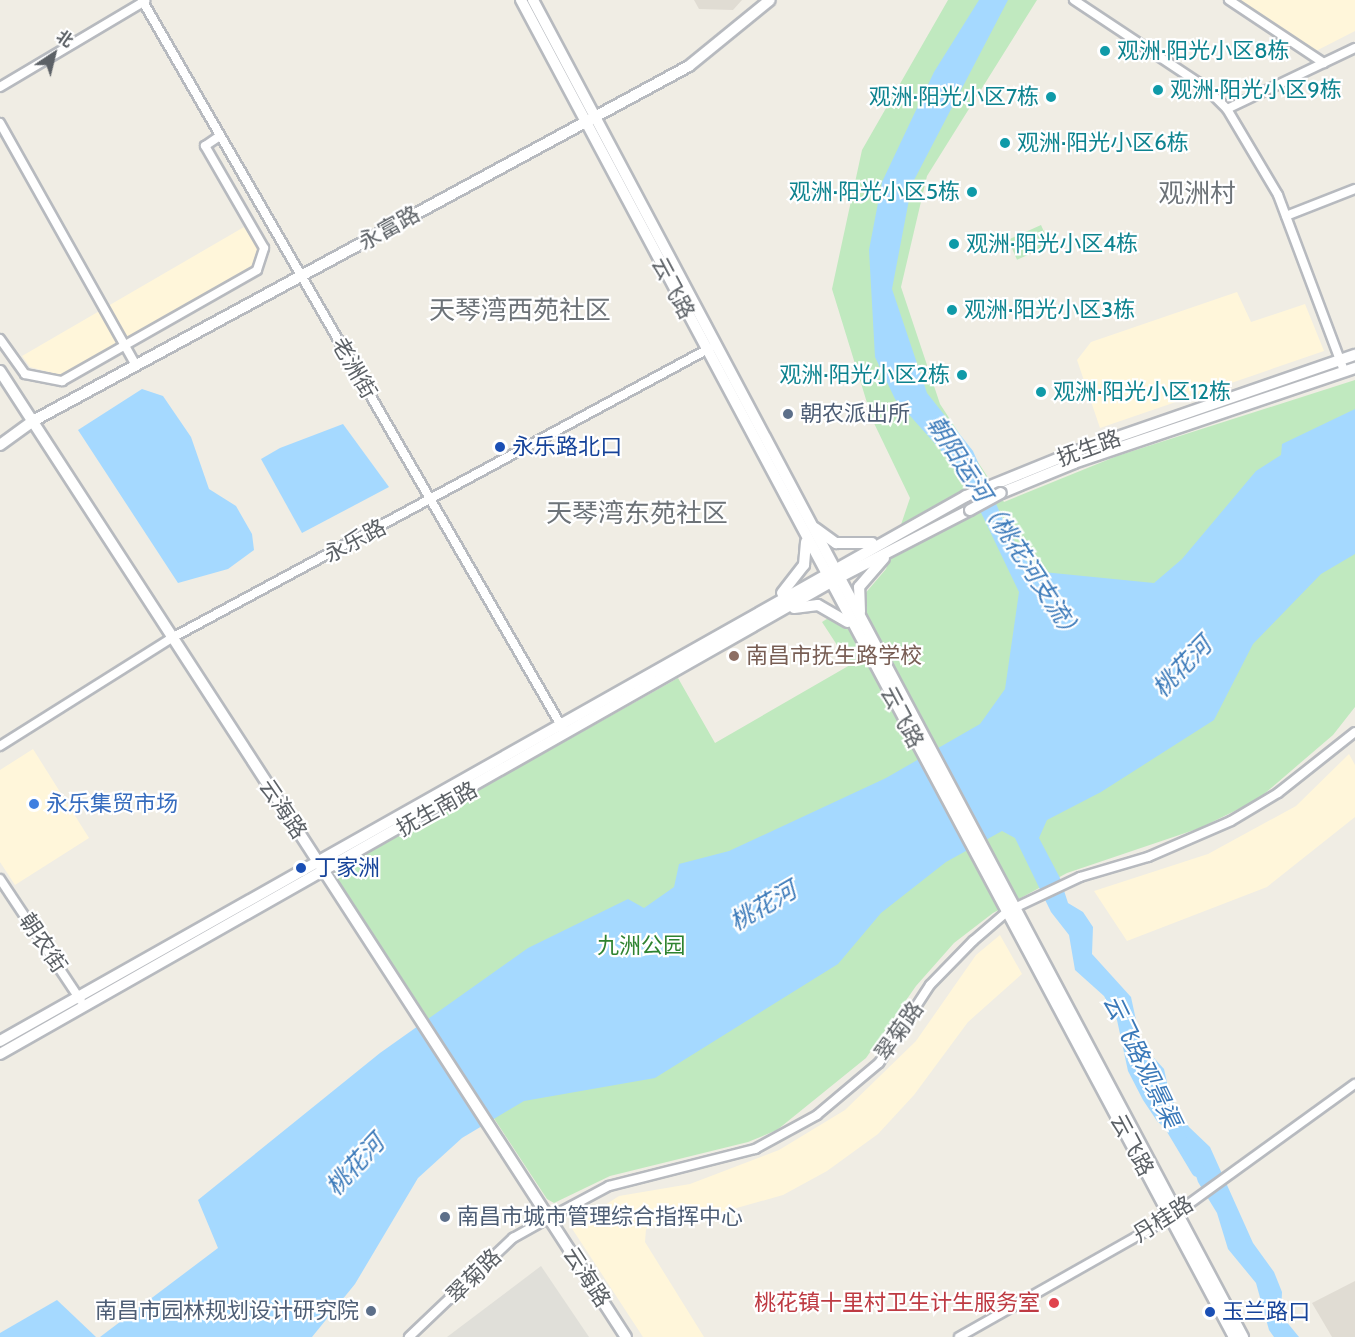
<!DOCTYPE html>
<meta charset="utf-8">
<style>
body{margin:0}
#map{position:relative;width:1355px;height:1337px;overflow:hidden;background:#f0ede4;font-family:Cabin,"Noto Sans SC",sans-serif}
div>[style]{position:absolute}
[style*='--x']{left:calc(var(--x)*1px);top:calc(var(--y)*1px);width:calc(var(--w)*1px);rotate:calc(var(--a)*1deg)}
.commercial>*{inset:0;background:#fff6da}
.industrial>*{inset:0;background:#e0dfd9}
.education>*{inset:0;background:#e0dcd3}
.green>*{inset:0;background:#c0e9bf;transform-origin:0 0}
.water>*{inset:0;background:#a5d9ff}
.river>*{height:14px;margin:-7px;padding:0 7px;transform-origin:7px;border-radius:7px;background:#a5d9ff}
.roads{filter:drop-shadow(2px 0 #b7babf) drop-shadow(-2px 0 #b7babf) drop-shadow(0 2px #b7babf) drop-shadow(0 -2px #b7babf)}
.street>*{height:8px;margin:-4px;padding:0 4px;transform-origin:4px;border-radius:4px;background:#fff}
.secondary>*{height:10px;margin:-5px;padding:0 5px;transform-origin:5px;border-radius:5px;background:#fff}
.bridges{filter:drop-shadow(2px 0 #b8bbc1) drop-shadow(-2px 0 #b8bbc1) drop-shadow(0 2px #b8bbc1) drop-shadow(0 -2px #b8bbc1)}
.secondary-bridge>*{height:10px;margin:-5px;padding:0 5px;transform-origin:5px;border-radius:5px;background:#fff}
.dots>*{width:16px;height:16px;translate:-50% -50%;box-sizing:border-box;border:3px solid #fff;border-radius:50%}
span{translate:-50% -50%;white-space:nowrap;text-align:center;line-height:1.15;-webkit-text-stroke:4.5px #fff;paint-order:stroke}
.culture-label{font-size:22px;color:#0d838f}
.left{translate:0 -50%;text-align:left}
.right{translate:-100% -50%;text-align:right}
.street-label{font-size:22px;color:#5c6166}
.service-label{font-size:22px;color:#4e5e75}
.transit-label{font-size:22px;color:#164399}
.education-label{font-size:22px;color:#785e54}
.shop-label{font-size:22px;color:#366cbe}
.park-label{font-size:22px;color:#2e8330}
.health-label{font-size:22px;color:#be3a42}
.water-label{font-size:24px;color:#3a79b9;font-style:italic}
.quarter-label{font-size:26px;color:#6d7378}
.north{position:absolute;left:24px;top:24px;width:60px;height:60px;-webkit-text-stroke:4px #fff;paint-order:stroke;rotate:35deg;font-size:16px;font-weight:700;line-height:24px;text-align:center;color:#5c6166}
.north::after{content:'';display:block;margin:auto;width:21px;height:27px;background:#5c6166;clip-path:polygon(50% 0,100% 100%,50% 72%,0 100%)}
</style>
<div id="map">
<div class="commercial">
<i style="clip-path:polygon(1232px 0,1355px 0,1355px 31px,1312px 53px)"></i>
<i style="clip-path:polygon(244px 227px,258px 249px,251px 268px,60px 375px,30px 367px,22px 356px)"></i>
<i style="clip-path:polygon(1237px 292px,1251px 322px,1305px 304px,1324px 351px,1100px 428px,1077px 360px,1091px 342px)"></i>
<i style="clip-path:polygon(33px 749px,89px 838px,15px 885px,0 862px,0 770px)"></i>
<i style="clip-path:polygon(1349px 754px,1355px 765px,1355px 817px,1267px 887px,1127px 941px,1094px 891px,1208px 854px,1296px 806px)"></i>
<i style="clip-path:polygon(1000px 935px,1022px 974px,968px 1022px,914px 1095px,878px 1134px,827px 1171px,783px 1195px,698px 1219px,646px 1229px,645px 1242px,704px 1337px,643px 1337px,571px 1227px,619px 1196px,690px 1184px,779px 1150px,845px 1110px,916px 1041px,976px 955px)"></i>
</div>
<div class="industrial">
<i style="clip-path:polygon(541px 1266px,589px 1337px,447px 1337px)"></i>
</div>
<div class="education">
<i style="clip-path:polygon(694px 0,742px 0,733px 10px,699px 9px)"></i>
<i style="clip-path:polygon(1355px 1281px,1355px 1337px,1332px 1337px,1312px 1303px)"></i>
</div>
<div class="green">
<i style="clip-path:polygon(948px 0,1037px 0,927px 176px,901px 287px,940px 404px,1004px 502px,1117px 456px,1355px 380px,1355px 707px,1333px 735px,1257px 800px,1200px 828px,1067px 873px,993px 913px,954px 943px,916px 986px,866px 1058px,777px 1130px,748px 1142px,610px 1176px,554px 1203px,547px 1199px,332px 872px,678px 678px,715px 743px,850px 665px,822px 622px,863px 596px,886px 569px,910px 498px,872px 419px,832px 289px,862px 150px)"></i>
<i style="left:1041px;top:225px;width:22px;height:36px;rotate:66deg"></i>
</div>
<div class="water">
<i style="clip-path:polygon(979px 0,1008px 0,912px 184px,892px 289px,927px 393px,973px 451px,1008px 531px,1033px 571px,1154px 583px,1182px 559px,1256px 471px,1281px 455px,1282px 444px,1355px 409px,1355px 554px,1321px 574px,1253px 644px,1214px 720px,1101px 792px,1047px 820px,1039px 838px,1060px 878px,1068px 903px,1083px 912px,1093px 927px,1092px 954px,1131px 997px,1144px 1057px,1154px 1058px,1164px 1069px,1170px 1096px,1189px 1127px,1210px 1147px,1253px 1243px,1274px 1272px,1282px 1292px,1281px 1315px,1299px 1337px,1274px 1337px,1269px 1330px,1256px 1283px,1228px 1249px,1217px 1213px,1198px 1182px,1187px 1148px,1157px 1121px,1143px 1100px,1128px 1071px,1117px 1020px,1104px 996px,1075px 970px,1069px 935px,1051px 912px,1015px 838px,1002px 831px,946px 862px,881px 913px,838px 964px,655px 1078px,524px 1101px,462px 1138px,418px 1178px,355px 1284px,312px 1337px,100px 1337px,218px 1248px,198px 1200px,380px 1053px,528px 948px,628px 899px,644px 908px,674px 887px,679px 864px,729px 851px,886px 778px,980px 724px,1005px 689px,1019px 592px,963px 475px,895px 399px,875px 357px,869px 250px,882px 182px,934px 72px)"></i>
<i style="clip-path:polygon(142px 389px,163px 396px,191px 437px,209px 489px,236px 506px,252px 534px,254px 550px,228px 569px,178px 583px,78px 430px)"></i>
<i style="clip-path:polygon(343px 424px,389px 487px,302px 533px,261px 459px,280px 448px)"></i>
<i style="clip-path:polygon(57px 1300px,96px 1337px,0 1337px,0 1333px)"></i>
</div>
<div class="river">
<i style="--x:1174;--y:1130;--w:47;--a:59"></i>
</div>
<div class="roads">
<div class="street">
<i style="--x:142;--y:0;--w:842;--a:59.99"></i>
<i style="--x:1074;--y:0;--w:157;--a:33.6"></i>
<i style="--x:1205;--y:87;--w:31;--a:45"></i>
<i style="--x:1227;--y:109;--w:100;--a:59.3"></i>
<i style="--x:1278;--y:195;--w:188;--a:69.4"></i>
<i style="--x:1229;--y:0;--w:114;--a:33.6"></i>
<i style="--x:0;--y:87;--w:169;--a:-30.7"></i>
<i style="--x:1227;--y:109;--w:142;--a:-25.5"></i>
<i style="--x:0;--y:123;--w:278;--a:60.7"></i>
<i style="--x:1286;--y:216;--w:74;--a:-21.4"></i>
<i style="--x:0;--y:339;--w:43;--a:54.5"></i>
<i style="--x:25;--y:374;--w:38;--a:11"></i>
<i style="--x:62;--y:381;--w:224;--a:-29.6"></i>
<i style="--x:257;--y:270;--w:23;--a:-72"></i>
<i style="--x:264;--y:248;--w:118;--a:-120"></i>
<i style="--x:205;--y:146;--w:18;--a:-34"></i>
<i style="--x:0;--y:746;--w:201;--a:-32.2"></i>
<i style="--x:170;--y:639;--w:613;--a:-28.32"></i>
<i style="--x:0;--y:879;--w:146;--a:56.4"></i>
<i style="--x:409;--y:1337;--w:144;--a:-43.6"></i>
<i style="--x:513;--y:1238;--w:41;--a:-29.1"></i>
<i style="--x:549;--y:1218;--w:68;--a:-28.1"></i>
<i style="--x:609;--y:1186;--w:151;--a:-14.2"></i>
<i style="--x:755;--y:1149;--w:71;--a:-28.7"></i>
<i style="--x:817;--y:1115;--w:81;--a:-40"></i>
<i style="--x:879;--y:1063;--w:93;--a:-56.8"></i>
<i style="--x:930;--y:985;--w:62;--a:-45.7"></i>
<i style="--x:973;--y:941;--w:46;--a:-40.6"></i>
<i style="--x:1008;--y:911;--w:80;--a:-25.3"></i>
<i style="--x:1080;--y:877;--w:71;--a:-16.4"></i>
<i style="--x:1148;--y:857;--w:90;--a:-23.4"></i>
<i style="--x:1231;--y:821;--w:55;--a:-30.8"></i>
<i style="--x:1278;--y:793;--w:98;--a:-38.4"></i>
<i style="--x:959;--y:1337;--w:244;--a:-29.5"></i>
<i style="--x:1171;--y:1217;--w:227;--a:-35.9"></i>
</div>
<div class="secondary">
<i style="--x:521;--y:0;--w:1515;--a:61.93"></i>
<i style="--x:533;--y:0;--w:1514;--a:62.03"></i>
<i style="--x:0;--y:371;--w:1151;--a:57.06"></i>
<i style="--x:0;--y:445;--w:41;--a:-36"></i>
<i style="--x:33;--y:421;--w:746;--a:-28.42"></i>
<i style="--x:689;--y:66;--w:104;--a:-39.2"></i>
<i style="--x:1001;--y:493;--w:79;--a:-22.3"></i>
<i style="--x:1074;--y:463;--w:297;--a:-18.7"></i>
<i style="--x:815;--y:528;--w:26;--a:36"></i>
<i style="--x:836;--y:543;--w:36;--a:0"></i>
<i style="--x:782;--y:593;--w:36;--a:-52"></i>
<i style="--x:804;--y:565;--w:23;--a:-85"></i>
<i style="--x:794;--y:608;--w:24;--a:-7"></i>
<i style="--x:818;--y:605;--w:34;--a:30"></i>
<i style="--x:860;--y:612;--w:25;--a:-92"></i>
<i style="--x:859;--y:587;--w:38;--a:-49"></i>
<i style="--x:0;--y:1041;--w:1109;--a:-29.43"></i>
<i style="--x:966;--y:496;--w:120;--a:-22.1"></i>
<i style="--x:1077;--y:451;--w:294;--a:-19.1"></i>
<i style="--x:0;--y:1054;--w:966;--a:-29.59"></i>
<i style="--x:840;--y:577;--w:146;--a:-27.3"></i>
</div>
</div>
<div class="bridges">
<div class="secondary-bridge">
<i style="--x:970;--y:510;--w:35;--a:-29"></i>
</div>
</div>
<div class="dots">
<i style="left:1105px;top:51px;background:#0f9aa8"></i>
<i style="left:1158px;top:90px;background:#0f9aa8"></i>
<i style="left:1051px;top:97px;background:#0f9aa8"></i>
<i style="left:1005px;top:143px;background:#0f9aa8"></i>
<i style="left:972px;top:192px;background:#0f9aa8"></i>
<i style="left:954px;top:244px;background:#0f9aa8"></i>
<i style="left:952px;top:310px;background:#0f9aa8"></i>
<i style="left:962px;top:375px;background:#0f9aa8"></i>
<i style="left:1041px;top:392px;background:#0f9aa8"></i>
<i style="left:788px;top:414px;background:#5c6f8a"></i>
<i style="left:500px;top:447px;background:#1a4fb4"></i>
<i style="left:734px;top:656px;background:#8d6e63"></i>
<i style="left:34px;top:804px;background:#3f7fe0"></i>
<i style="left:301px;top:868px;background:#1a4fb4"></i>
<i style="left:445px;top:1217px;background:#5c6f8a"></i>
<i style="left:1054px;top:1303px;background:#e0444e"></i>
<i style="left:371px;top:1311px;background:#5c6f8a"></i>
<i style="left:1210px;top:1312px;background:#1a4fb4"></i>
</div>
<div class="culture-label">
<span class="left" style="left:1117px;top:51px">观洲·阳光小区8栋</span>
<span class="left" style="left:1170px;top:90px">观洲·阳光小区9栋</span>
<span class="right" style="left:1039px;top:97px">观洲·阳光小区7栋</span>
<span class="left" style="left:1017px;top:143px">观洲·阳光小区6栋</span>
<span class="right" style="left:960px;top:192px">观洲·阳光小区5栋</span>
<span class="left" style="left:966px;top:244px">观洲·阳光小区4栋</span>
<span class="left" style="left:964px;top:310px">观洲·阳光小区3栋</span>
<span class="right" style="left:950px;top:375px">观洲·阳光小区2栋</span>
<span class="left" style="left:1053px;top:392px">观洲·阳光小区12栋</span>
</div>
<div class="street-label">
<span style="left:389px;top:228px;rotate:-29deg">永富路</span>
<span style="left:673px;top:288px;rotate:62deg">云飞路</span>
<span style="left:354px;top:368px;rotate:60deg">老洲街</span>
<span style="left:1089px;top:448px;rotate:-20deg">抚生路</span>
<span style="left:355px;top:541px;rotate:-28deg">永乐路</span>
<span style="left:902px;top:717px;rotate:62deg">云飞路</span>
<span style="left:283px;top:809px;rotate:56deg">云海路</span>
<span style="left:437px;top:809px;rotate:-29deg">抚生南路</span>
<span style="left:43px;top:943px;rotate:56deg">朝农街</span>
<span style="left:899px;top:1031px;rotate:-55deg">翠菊路</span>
<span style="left:1132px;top:1145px;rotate:62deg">云飞路</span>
<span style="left:1163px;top:1219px;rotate:-32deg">丹桂路</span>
<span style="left:474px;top:1276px;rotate:-45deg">翠菊路</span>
<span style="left:587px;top:1277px;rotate:57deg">云海路</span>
</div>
<div class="service-label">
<span class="left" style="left:800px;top:414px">朝农派出所</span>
<span class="left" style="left:457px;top:1217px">南昌市城市管理综合指挥中心</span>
<span class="right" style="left:359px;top:1311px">南昌市园林规划设计研究院</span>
</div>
<div class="transit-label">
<span class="left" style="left:512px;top:447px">永乐路北口</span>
<span class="left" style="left:314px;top:868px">丁家洲</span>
<span class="left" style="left:1222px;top:1312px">玉兰路口</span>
</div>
<div class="education-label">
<span class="left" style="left:746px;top:656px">南昌市抚生路学校</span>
</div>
<div class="shop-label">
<span class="left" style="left:46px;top:804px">永乐集贸市场</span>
</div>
<div class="park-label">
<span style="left:641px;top:946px">九洲公园</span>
</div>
<div class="health-label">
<span class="right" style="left:1040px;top:1303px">桃花镇十里村卫生计生服务室</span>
</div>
<div class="water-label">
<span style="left:1005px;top:529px;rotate:57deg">朝阳运河（桃花河支流）</span>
<span style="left:1182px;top:667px;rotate:-46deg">桃花河</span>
<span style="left:763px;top:906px;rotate:-30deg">桃花河</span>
<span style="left:1142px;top:1061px;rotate:64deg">云飞路观景渠</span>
<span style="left:355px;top:1165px;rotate:-47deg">桃花河</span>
</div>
<div class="quarter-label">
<span style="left:1197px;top:194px">观洲村</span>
<span style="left:520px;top:311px">天琴湾西苑社区</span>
<span style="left:637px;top:514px">天琴湾东苑社区</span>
</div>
<div class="north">北</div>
</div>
